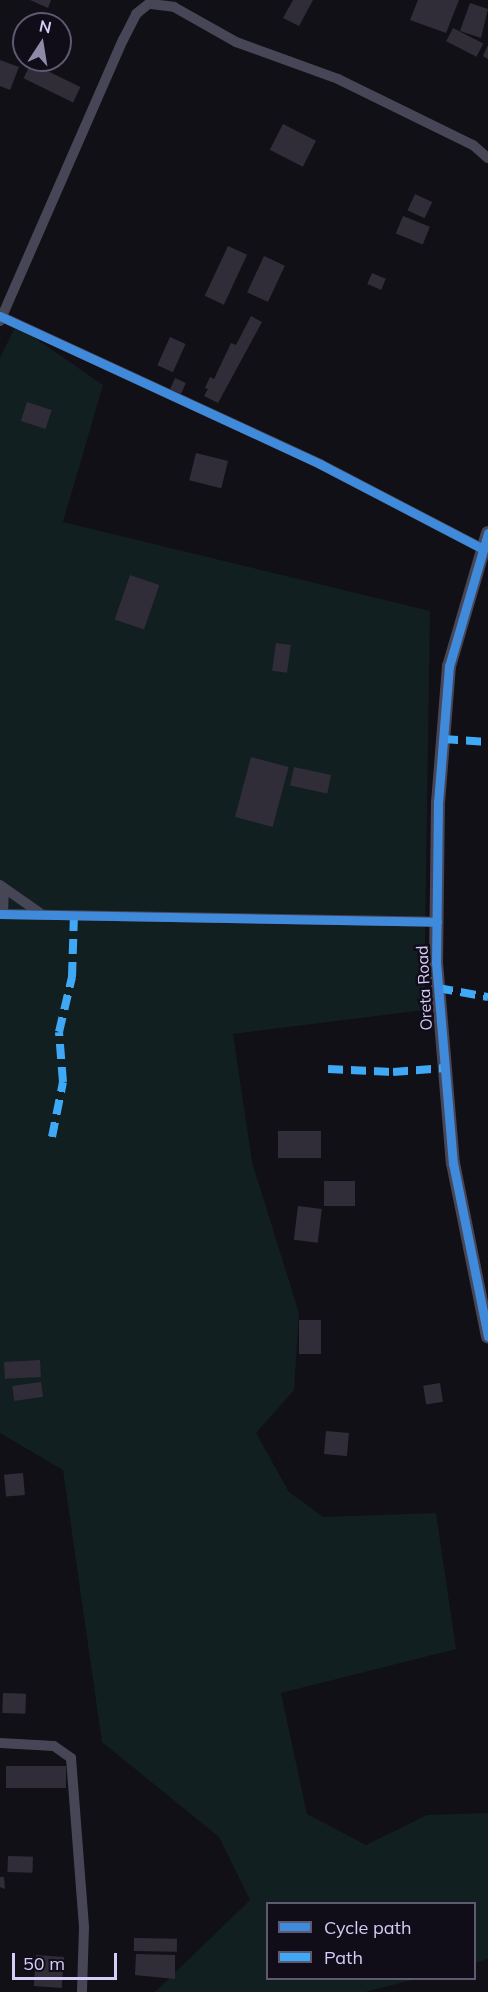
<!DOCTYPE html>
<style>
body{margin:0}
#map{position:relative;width:488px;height:1992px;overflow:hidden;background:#111016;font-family:Mulish,sans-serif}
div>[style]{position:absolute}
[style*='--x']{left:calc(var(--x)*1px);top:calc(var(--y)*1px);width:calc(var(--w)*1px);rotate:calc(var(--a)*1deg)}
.green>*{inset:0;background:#111f21}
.building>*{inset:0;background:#302d39;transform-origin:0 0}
.minor>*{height:10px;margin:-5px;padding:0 5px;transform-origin:5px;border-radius:5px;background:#474656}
.tertiary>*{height:14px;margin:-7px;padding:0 7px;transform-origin:7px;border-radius:7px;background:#474656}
.quiet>*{height:8px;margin-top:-4px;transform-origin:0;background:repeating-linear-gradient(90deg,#3fa9f5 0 15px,transparent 0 23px)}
.cycleway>*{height:9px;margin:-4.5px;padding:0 4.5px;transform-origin:4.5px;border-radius:4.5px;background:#408adc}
span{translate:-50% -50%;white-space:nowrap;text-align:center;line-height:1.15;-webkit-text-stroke:5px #100d19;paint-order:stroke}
.street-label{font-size:16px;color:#d5ccf8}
.legend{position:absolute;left:266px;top:1902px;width:210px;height:78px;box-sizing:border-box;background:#100d19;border:2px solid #5f5972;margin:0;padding:8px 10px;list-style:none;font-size:18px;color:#d5ccf8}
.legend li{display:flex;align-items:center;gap:12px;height:30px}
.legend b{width:30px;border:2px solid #5f5972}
.north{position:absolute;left:12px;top:12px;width:60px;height:60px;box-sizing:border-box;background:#100d19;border:2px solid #5f5972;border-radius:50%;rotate:12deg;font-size:16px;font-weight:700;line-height:24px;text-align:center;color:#d5ccf8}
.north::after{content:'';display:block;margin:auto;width:21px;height:27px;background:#908aa9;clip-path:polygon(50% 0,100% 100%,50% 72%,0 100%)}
.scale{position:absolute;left:12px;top:1953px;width:105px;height:27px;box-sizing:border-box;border:3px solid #d5ccf8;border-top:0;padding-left:8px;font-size:18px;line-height:21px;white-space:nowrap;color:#d5ccf8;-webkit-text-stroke:4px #100d19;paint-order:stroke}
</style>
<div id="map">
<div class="green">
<i style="clip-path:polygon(16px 325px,103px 385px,63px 522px,430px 611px,424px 1010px,233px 1034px,252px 1162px,299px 1313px,294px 1390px,256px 1433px,289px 1492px,323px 1517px,436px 1513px,456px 1649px,281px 1693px,307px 1814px,366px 1845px,427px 1815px,488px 1813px,488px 1959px,475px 1963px,474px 1904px,268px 1904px,268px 1978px,416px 1979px,365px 1992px,155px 1992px,250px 1900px,219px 1837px,102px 1742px,63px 1470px,0 1433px,0 358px)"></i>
</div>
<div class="building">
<i style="clip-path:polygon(30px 0,51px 0,48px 8px)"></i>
<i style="clip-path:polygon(293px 0,313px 0,299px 26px,283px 18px)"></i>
<i style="clip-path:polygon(418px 0,459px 0,446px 33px,410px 20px)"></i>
<i style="clip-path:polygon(470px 3px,488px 9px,481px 38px,460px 31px)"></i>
<i style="left:453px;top:28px;width:34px;height:15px;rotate:27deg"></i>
<i style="clip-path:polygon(488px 45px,488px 59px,483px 56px)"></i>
<i style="clip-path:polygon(0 60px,19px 67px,10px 90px,0 86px)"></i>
<i style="left:31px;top:63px;width:55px;height:17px;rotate:26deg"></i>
<i style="left:283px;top:124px;width:37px;height:29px;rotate:27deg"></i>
<i style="left:415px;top:194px;width:19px;height:18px;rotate:25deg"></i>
<i style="left:403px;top:216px;width:29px;height:19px;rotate:22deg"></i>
<i style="left:228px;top:246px;width:21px;height:55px;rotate:25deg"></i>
<i style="left:264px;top:256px;width:23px;height:40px;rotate:25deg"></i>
<i style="left:372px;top:273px;width:15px;height:12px;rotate:23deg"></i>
<i style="clip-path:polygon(251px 316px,262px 322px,218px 403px,204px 396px,208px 389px,205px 388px,210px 377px,214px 379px,231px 343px,236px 345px)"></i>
<i style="left:170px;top:337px;width:17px;height:31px;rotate:24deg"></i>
<i style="left:175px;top:378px;width:12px;height:12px;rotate:24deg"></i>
<i style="left:27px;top:402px;width:26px;height:20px;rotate:18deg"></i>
<i style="left:196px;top:453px;width:33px;height:28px;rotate:14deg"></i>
<i style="left:130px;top:575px;width:31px;height:47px;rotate:19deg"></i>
<i style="left:276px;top:643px;width:15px;height:28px;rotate:8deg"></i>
<i style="left:251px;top:757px;width:39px;height:62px;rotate:15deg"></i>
<i style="left:294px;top:767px;width:38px;height:19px;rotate:12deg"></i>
<i style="left:278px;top:1131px;width:43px;height:27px"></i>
<i style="left:324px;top:1181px;width:31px;height:25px"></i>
<i style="left:298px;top:1206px;width:24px;height:34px;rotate:7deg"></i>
<i style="left:299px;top:1320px;width:22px;height:34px"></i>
<i style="left:40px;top:1360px;width:17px;height:36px;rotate:87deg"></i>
<i style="left:41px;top:1382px;width:15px;height:29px;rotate:82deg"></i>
<i style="left:440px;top:1383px;width:19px;height:17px;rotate:81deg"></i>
<i style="left:326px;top:1431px;width:23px;height:23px;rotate:5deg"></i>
<i style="left:23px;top:1473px;width:22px;height:19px;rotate:85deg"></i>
<i style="left:3px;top:1693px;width:23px;height:20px;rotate:2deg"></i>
<i style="left:6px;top:1766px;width:60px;height:22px"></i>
<i style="left:8px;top:1856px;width:25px;height:16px;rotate:2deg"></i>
<i style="clip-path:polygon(0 1877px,4px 1877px,5px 1889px,0 1887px)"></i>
<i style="left:134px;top:1938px;width:43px;height:13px;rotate:1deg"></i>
<i style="clip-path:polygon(136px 1954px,175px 1955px,175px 1979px,135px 1975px)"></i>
<i style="left:36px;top:1955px;width:28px;height:31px;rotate:4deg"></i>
</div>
<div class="minor">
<i style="--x:151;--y:4;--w:23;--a:7"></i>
<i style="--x:174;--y:7;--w:71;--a:29.4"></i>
<i style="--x:236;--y:42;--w:109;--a:19.9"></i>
<i style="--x:338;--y:79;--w:150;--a:26.1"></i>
<i style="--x:473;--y:145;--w:20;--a:41"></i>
<i style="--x:0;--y:316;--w:353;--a:24.8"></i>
<i style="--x:320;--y:464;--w:184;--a:27.5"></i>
<i style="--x:0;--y:321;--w:307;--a:-66.4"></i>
<i style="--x:123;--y:40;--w:29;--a:-63"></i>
<i style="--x:136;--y:14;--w:22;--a:-39"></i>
<i style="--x:0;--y:885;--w:49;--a:35"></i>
<i style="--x:0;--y:914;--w:437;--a:1"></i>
<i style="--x:3;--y:914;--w:26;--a:-88"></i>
<i style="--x:0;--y:1743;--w:54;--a:3.2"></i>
<i style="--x:54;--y:1746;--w:21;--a:35"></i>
<i style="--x:71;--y:1758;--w:169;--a:85.6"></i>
<i style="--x:84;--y:1927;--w:65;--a:91.8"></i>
</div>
<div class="tertiary">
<i style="--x:488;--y:533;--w:139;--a:106.3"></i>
<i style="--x:449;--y:666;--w:136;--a:94.6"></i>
<i style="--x:438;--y:802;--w:160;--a:90.7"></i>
<i style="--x:436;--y:962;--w:202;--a:85.2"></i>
<i style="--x:453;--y:1163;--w:177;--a:78.6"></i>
</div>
<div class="quiet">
<i style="--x:443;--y:739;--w:45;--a:3.8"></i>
<i style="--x:438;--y:988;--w:51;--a:10.2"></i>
<i style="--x:328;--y:1069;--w:65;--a:2.6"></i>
<i style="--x:393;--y:1072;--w:52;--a:-4.4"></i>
<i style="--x:52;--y:1137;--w:56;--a:-78.7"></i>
<i style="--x:63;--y:1082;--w:50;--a:-94.6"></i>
<i style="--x:59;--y:1032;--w:57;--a:-76.7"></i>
<i style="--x:72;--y:977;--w:63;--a:-88.2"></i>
</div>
<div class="cycleway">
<i style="--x:0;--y:316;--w:353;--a:24.8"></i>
<i style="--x:320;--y:464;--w:184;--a:27.5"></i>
<i style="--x:488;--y:533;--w:139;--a:106.3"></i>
<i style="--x:449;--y:666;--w:136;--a:94.6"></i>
<i style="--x:438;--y:802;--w:160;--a:90.7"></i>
<i style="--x:436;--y:962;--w:202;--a:85.2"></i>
<i style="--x:453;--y:1163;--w:177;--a:78.6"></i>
<i style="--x:0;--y:914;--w:437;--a:1"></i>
</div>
<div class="street-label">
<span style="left:424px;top:988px;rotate:-93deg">Oreta Road</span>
</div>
<ul class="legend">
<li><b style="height:8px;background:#408adc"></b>Cycle path</li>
<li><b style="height:8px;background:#3fa9f5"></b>Path</li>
</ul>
<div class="north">N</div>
<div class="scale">50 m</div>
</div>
